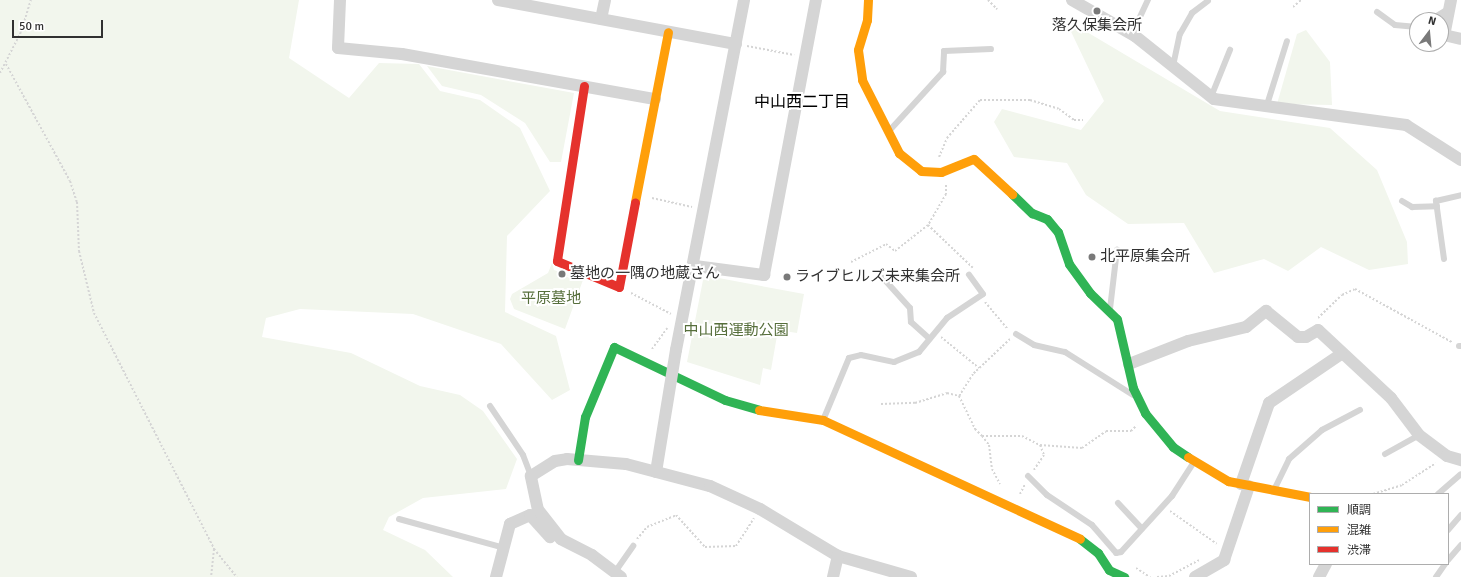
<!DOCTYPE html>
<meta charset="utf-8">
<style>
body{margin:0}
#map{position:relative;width:1461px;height:577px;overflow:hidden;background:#fff;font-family:Signika,"Noto Sans JP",sans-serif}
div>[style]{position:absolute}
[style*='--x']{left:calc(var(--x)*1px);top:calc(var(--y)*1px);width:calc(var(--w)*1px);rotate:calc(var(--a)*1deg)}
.green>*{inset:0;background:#f2f6ed}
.path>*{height:2px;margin-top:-1px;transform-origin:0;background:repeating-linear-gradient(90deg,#d5d5d5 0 2px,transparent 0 4px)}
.lane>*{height:6px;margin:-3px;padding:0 3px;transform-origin:3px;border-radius:3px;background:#d5d5d5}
.street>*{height:12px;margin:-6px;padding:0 6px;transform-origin:6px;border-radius:6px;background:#d5d5d5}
.fast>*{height:9px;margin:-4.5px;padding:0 4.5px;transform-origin:4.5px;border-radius:4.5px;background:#30b455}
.slow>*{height:9px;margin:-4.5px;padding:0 4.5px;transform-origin:4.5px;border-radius:4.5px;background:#ff9f0a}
.jam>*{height:9px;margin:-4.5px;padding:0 4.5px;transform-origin:4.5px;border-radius:4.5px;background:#e5322d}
.street-bridge>*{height:12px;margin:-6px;padding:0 6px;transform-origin:6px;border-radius:6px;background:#d5d5d5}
.dots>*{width:11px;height:11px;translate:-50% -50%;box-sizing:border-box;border:2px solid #fff;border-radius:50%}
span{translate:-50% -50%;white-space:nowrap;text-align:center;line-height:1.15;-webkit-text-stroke:4px #fff;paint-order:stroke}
.poi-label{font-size:15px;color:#313131}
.left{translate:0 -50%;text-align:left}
.park-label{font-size:15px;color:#576f3c}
.neighbourhood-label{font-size:16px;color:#000}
.legend{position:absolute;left:1309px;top:493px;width:140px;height:72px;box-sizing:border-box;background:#fff;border:1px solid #adadad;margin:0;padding:5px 7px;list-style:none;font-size:12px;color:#313131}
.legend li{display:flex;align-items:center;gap:8px;height:20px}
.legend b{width:20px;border:1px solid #adadad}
.north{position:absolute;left:1409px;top:12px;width:40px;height:40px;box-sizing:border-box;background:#fff;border:1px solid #adadad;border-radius:50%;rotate:16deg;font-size:11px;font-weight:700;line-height:16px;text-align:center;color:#313131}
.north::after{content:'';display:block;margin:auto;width:14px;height:18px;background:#797979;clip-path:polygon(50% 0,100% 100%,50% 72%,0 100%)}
.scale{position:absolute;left:12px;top:20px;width:91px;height:18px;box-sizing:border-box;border:2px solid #313131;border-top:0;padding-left:5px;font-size:12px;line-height:14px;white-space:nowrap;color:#313131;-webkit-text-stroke:3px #fff;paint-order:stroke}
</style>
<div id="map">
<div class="green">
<i style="clip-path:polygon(0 0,299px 0,289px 58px,349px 98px,379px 63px,419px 64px,440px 91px,480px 100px,520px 128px,550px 191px,507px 236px,505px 312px,556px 336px,570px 390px,552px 400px,501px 344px,413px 314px,300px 309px,266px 318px,262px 337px,351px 353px,420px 386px,460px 395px,483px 411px,517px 459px,506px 489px,423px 498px,389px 517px,383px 530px,425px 550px,453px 577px,0 577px)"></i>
<i style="clip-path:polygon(1065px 19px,1220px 111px,1330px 128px,1377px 170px,1407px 242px,1408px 264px,1369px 270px,1321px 247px,1288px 271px,1264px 259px,1214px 273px,1184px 223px,1128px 224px,1086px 195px,1067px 163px,1014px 157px,994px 122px,1002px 109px,1081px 130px,1104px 101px)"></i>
<i style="clip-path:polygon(1306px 30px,1330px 62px,1332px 105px,1277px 104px,1297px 34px)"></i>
<i style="clip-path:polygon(427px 66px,574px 93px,561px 162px,550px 162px,525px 123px,481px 95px,442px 86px)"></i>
<i style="clip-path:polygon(552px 263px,554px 270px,583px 280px,565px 329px,514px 309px,510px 299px,512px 294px,548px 273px)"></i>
<i style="clip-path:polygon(708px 276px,804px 294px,797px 333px,778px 330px,771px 370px,763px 368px,760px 385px,687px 362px,703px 280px)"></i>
</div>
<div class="path">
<i style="--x:988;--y:0;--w:13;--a:45"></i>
<i style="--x:1293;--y:7;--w:11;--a:-41"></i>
<i style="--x:747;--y:46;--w:48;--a:10.8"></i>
<i style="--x:6;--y:64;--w:133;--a:61.3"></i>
<i style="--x:70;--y:181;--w:22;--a:72"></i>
<i style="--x:77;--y:202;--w:49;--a:87.7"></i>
<i style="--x:79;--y:251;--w:64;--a:76.4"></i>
<i style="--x:94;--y:313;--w:265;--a:63"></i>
<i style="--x:214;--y:549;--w:28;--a:96"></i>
<i style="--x:0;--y:73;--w:46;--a:-62.9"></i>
<i style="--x:21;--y:32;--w:34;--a:-73"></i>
<i style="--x:939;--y:157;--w:21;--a:-67"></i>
<i style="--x:947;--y:138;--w:50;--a:-49"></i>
<i style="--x:980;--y:100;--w:50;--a:0"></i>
<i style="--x:1030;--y:100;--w:30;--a:17"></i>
<i style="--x:1059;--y:109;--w:19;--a:36"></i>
<i style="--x:1074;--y:120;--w:9;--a:0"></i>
<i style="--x:946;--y:185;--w:9;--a:90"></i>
<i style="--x:946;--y:194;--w:36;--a:120"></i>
<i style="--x:928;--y:225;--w:62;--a:43.7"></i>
<i style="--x:652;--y:198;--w:41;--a:12.7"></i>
<i style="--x:851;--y:262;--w:39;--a:-27"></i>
<i style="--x:886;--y:244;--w:11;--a:38"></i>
<i style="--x:895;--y:251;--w:42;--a:-38.2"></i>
<i style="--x:631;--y:293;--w:45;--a:27.7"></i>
<i style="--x:985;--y:302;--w:35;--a:50"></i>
<i style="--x:1318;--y:318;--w:33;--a:-44"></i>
<i style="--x:1342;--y:295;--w:14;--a:-25"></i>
<i style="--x:1355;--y:289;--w:111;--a:28.7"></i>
<i style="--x:941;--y:337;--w:49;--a:39.2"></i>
<i style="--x:1010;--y:339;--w:51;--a:136.6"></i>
<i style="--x:973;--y:374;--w:26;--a:122"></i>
<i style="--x:959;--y:396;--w:37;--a:64"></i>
<i style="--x:975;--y:429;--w:10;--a:45"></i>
<i style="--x:982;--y:436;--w:40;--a:0"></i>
<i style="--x:1022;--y:436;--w:20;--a:27"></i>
<i style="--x:1040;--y:445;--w:11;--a:68"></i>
<i style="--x:1044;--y:455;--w:18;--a:124"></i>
<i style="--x:652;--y:349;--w:26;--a:-54"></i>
<i style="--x:881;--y:404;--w:34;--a:-2"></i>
<i style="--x:915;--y:403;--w:34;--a:-17"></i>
<i style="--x:947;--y:393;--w:12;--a:14"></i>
<i style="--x:982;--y:436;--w:11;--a:52"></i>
<i style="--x:989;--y:445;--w:24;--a:83"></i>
<i style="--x:992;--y:469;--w:17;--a:62"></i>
<i style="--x:1040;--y:445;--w:42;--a:4.1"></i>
<i style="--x:1082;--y:448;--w:29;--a:-35"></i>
<i style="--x:1106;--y:431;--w:25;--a:0"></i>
<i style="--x:1131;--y:431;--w:8;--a:-45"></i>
<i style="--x:1020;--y:494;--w:11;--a:-63"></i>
<i style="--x:1373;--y:494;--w:30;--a:-17"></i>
<i style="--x:1402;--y:485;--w:40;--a:-32.9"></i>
<i style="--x:1170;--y:511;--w:57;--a:35.1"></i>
<i style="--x:637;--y:539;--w:16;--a:-50"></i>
<i style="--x:647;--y:527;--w:31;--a:-22"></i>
<i style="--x:676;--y:515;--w:43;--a:47.8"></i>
<i style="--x:705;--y:547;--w:31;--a:-2"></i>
<i style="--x:736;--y:546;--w:33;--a:-57"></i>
<i style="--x:214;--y:549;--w:36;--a:51"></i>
<i style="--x:1136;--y:568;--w:17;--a:33"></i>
<i style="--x:1157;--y:577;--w:12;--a:-5"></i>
<i style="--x:1169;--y:576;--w:34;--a:-28"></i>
</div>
<div class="lane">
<i style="--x:1377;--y:12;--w:22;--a:36"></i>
<i style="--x:1395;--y:25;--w:22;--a:5"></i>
<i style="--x:1430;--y:20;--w:21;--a:-31"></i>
<i style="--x:1132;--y:34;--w:38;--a:-65"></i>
<i style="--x:1173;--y:66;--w:33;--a:-78"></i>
<i style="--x:1180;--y:34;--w:24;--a:-60"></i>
<i style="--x:1192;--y:13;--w:20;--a:-37"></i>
<i style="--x:1211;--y:97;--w:51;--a:-68"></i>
<i style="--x:1266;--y:108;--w:70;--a:-72.6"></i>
<i style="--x:890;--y:130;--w:79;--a:-47.6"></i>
<i style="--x:943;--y:72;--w:21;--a:-87"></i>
<i style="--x:944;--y:51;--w:47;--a:-2.4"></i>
<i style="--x:1402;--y:201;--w:12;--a:31"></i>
<i style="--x:1412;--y:207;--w:25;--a:-2"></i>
<i style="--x:1444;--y:259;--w:59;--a:-97.9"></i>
<i style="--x:1436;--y:201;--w:26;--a:-13"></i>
<i style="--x:883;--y:278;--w:40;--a:48"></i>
<i style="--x:910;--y:308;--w:14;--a:86"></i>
<i style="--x:911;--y:322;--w:25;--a:42"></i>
<i style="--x:1110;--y:309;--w:60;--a:-83.3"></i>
<i style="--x:1016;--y:334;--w:21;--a:31"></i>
<i style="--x:1034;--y:345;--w:32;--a:13"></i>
<i style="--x:1065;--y:352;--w:80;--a:32.3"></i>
<i style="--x:1459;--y:346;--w:2;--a:0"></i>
<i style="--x:490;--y:406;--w:59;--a:56"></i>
<i style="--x:523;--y:455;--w:22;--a:69"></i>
<i style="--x:824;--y:418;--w:65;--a:-67.4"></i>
<i style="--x:849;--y:358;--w:12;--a:-14"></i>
<i style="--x:861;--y:355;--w:34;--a:12"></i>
<i style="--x:894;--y:362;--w:27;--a:-22"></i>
<i style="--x:919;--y:352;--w:44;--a:-50.5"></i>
<i style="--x:947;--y:318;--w:43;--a:-33.7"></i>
<i style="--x:983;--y:294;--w:24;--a:-126"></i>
<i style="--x:1385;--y:454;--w:39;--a:-29"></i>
<i style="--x:1028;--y:476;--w:27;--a:45"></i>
<i style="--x:1047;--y:495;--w:54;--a:33.7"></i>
<i style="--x:1092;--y:525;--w:37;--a:49"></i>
<i style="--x:1116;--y:553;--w:5;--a:-11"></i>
<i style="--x:1121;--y:552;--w:76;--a:-47.7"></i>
<i style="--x:1172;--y:496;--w:40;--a:-57.1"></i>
<i style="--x:1275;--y:488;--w:32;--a:-64"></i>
<i style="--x:1289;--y:459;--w:44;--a:-41.3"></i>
<i style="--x:1322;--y:430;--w:43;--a:-27.8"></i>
<i style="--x:1438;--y:494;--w:30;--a:-41"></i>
<i style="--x:1118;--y:503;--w:35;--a:47"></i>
<i style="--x:399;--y:519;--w:109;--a:15.4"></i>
<i style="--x:1448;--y:530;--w:20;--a:-49"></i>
<i style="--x:1448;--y:560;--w:20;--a:-49"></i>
<i style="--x:615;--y:572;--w:32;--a:-55"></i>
<i style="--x:1436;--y:577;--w:16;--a:-55"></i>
</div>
<div class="street">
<i style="--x:340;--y:0;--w:48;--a:92.4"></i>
<i style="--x:338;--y:48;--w:64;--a:5.4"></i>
<i style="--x:402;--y:54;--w:257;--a:10.1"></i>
<i style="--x:498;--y:0;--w:242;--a:10.5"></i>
<i style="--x:1072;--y:0;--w:73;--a:29.7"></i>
<i style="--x:1135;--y:36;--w:101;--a:38.6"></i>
<i style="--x:1214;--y:99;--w:194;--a:7.7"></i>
<i style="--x:1406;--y:125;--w:65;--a:32.5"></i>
<i style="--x:1451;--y:0;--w:36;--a:101"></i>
<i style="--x:1444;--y:35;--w:17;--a:13"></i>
<i style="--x:601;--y:19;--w:19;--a:-78"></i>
<i style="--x:695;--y:266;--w:70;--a:7.4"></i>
<i style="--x:764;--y:275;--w:280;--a:-79.3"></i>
<i style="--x:676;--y:350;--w:357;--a:-79"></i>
<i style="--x:1129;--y:364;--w:63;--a:-21.3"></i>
<i style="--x:1188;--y:341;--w:60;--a:-13.6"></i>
<i style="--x:1246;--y:327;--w:26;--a:-39"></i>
<i style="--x:1266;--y:311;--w:41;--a:39.1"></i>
<i style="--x:1298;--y:337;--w:8;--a:0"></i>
<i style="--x:1306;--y:337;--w:14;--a:-30"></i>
<i style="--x:1318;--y:330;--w:100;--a:43"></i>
<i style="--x:1391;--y:398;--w:46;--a:52.9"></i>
<i style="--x:1419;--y:435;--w:35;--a:37"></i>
<i style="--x:1447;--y:456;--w:15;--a:16"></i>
<i style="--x:1241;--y:484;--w:86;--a:-70.9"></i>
<i style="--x:1269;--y:403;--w:87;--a:-34.2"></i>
<i style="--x:496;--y:577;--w:55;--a:-75.2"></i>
<i style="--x:510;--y:524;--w:22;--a:-24"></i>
<i style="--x:530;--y:515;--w:30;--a:48"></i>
<i style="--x:621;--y:577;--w:36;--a:-143"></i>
<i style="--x:592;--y:555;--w:35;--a:-153"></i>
<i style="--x:561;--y:539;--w:37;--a:-128"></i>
<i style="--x:538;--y:510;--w:35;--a:-102"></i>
<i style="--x:531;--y:476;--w:28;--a:-32"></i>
<i style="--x:555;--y:461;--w:12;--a:-9"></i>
<i style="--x:567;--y:459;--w:59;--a:4.8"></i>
<i style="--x:626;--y:464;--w:87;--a:14.7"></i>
<i style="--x:710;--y:486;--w:55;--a:24.7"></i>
<i style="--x:760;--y:509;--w:91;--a:31.1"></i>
<i style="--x:838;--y:556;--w:76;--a:16"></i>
<i style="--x:833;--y:577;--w:22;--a:-77"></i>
<i style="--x:1195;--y:577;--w:34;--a:-30"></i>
<i style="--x:1224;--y:560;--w:78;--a:-71.3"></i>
<i style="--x:1319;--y:577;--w:15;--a:-62"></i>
</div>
<div class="fast">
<i style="--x:1012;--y:194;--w:28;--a:44"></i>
<i style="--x:1032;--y:213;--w:16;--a:22"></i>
<i style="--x:1047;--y:219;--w:17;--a:50"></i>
<i style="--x:1058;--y:232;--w:34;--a:71"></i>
<i style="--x:1069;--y:264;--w:36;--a:54"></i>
<i style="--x:1090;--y:293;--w:37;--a:44"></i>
<i style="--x:1117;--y:319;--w:71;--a:76.9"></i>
<i style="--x:1133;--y:388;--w:28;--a:64"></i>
<i style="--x:1145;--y:413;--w:44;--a:50.5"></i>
<i style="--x:1173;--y:447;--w:18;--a:34"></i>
<i style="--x:578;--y:460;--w:44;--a:-80.8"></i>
<i style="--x:585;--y:417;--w:76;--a:-67.5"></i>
<i style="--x:614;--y:347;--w:123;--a:25.5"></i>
<i style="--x:725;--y:400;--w:35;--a:16"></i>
<i style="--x:1080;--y:539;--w:23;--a:38"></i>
<i style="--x:1098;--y:553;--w:20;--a:57"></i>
<i style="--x:1109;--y:570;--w:17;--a:25"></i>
</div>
<div class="slow">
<i style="--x:868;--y:0;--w:20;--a:93"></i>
<i style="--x:867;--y:20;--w:31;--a:107"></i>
<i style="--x:858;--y:50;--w:30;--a:82"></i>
<i style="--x:862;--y:80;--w:82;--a:63.1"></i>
<i style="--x:899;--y:153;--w:28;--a:39"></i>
<i style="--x:921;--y:171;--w:20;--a:3"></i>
<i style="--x:941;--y:172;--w:35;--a:-22"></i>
<i style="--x:974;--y:159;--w:52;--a:42.6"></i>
<i style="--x:635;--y:202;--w:173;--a:-79"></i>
<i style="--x:759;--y:410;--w:65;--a:8.9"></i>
<i style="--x:823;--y:420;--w:283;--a:24.8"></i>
<i style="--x:1188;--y:457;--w:47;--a:31"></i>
<i style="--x:1228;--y:481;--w:84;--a:11"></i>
</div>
<div class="jam">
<i style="--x:584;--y:86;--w:177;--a:98.8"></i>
<i style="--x:557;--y:261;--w:67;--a:22.8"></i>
<i style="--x:619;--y:287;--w:86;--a:-79.3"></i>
</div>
<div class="street-bridge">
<i style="--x:656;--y:472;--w:124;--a:-80.7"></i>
</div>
<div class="dots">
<i style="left:1097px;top:11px;background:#797979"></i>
<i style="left:1092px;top:257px;background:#797979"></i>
<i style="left:562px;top:274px;background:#797979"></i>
<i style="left:787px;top:277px;background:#797979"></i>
</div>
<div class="poi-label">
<span style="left:1097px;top:26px">落久保集会所</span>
<span class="left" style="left:1100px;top:257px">北平原集会所</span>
<span class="left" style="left:570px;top:274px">墓地の一隅の地蔵さん</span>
<span class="left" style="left:795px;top:277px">ライブヒルズ未来集会所</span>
</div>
<div class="park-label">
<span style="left:551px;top:299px">平原墓地</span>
<span style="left:736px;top:331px">中山西運動公園</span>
</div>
<div class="neighbourhood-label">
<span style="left:802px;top:102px">中山西二丁目</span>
</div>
<ul class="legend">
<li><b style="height:5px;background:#30b455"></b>順調</li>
<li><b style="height:5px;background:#ff9f0a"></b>混雑</li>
<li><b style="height:5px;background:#e5322d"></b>渋滞</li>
</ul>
<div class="north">N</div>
<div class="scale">50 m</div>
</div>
